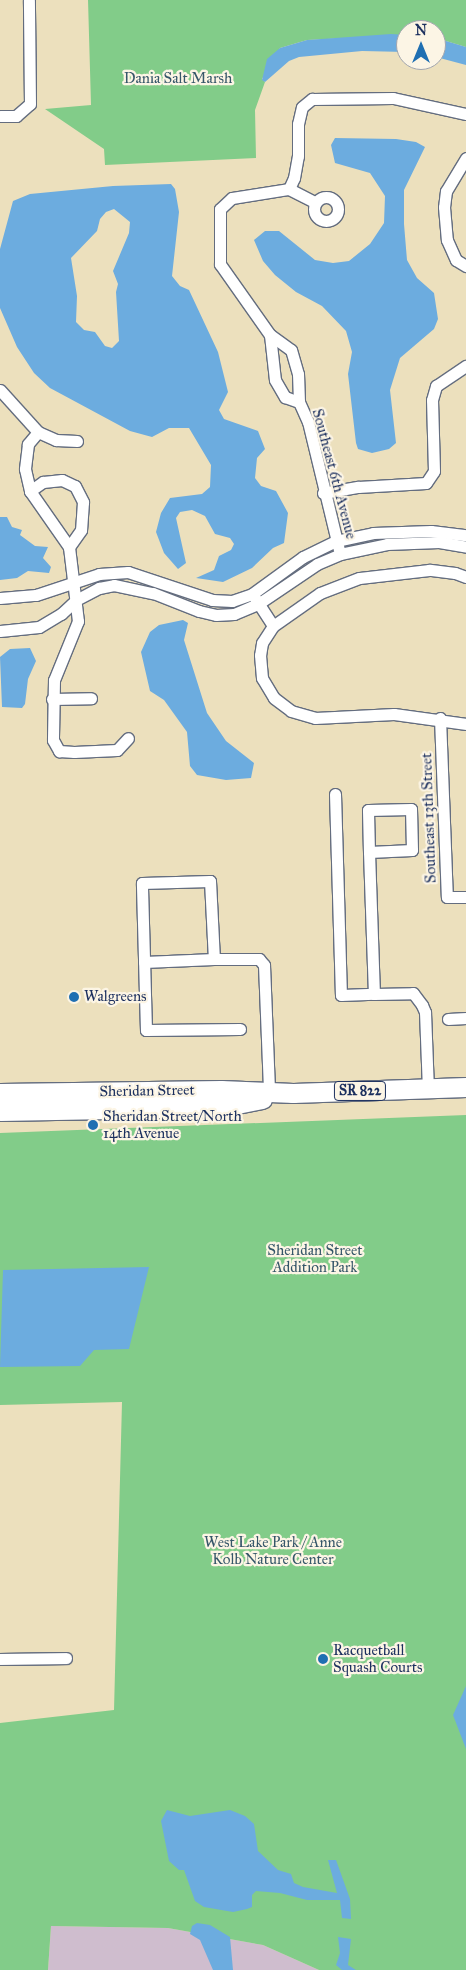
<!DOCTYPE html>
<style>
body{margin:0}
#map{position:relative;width:466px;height:1970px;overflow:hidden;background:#ece0bd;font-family:"IM FELL Great Primer",serif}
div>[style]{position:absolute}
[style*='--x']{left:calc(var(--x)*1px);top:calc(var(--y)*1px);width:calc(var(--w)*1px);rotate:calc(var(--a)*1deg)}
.industrial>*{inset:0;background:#cfbdce}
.green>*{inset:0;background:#82cc89}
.water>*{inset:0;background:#6cacdf}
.roads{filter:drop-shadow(1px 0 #646d7f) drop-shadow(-1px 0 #646d7f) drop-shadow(0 1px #646d7f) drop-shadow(0 -1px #646d7f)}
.street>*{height:11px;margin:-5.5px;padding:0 5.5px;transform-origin:5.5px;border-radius:5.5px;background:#fff}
.street>.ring{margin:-5.5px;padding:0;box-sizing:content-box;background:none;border:11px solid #fff;border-radius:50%}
.primary>*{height:19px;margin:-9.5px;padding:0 9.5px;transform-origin:9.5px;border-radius:9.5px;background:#fff}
.dots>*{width:14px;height:14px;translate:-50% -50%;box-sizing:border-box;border:2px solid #fcf5e5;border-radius:50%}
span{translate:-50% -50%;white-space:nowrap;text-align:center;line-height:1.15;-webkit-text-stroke:4.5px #fcf5e5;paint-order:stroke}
.shield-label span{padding:1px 4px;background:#fcf5e5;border:1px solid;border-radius:4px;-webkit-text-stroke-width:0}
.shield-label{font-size:14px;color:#1b2f5e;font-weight:700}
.park-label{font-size:15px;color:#355669}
.street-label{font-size:15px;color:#1b2f5e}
.poi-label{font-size:15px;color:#1b2f5e}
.left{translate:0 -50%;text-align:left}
.north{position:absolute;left:396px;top:20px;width:50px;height:50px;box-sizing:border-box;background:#fcf5e5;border:1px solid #a2a6af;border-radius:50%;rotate:0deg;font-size:14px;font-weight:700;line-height:20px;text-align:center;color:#1b2f5e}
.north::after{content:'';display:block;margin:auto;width:18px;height:22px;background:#1f6fb2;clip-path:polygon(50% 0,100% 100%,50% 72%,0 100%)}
</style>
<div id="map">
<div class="industrial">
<i style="clip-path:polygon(51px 1926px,168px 1928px,263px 1945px,319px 1970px,48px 1970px)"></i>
</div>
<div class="green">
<i style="clip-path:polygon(88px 0,466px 0,466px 47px,436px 38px,436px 30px,406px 30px,406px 35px,307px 40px,280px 48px,262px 79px,265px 82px,255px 110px,256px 158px,105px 165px,104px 149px,45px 109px,91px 105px)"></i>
<i style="clip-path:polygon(466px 1115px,466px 1970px,319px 1970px,263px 1945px,168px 1928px,51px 1926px,48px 1970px,0 1970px,0 1723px,114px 1710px,122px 1402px,0 1405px,0 1133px)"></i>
</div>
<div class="water">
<i style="clip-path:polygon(391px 34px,406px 35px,406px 52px,362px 51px,299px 57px,289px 61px,265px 82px,262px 80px,267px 59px,280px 48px,307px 40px)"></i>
<i style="clip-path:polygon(436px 38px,466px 47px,466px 65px,436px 57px)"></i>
<i style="clip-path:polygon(335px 138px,396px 139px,416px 142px,425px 147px,404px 190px,404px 224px,407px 260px,417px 278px,434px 293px,438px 319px,434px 329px,400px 358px,390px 390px,396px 443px,389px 449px,372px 453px,358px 449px,356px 443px,348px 374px,352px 352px,346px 331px,322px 306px,296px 292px,275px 275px,263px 261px,254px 240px,265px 231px,279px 231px,315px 260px,333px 263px,349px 261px,370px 244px,384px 223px,385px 196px,370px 173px,335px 163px,331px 145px)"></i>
<i style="clip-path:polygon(evenodd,171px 184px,175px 189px,179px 212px,172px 276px,180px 286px,189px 290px,218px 352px,228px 392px,219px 410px,224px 419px,258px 431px,265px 449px,257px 458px,255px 478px,261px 486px,276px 491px,288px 513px,284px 543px,273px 548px,252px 568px,223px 582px,196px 578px,214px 570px,219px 556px,231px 550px,234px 544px,230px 538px,215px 534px,205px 516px,192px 510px,180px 512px,176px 518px,186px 563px,178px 569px,164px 553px,156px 532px,161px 513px,170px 498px,202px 494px,210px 487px,211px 465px,189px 428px,169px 428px,152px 437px,130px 431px,50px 388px,34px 373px,17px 347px,0 308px,0 249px,13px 201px,30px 194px,113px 186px,171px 184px,114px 209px,130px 222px,129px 233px,113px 271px,118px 284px,116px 292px,119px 341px,112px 348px,105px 346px,95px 332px,84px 330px,76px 322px,77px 296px,71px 258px,97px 231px,100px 219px,106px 212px,114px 209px)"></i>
<i style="clip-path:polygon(0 517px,7px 517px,12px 527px,22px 530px,20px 535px,35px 546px,48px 547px,43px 558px,51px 567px,49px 573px,28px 571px,17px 578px,0 580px)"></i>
<i style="clip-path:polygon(183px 620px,188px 623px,184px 640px,207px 713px,226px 741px,254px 763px,251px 778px,226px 780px,197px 775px,190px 766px,187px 732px,164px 700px,150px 691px,141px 652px,150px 632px,159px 625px)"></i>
<i style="clip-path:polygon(30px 648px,36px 661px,28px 679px,25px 704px,22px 708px,2px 707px,0 657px,10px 649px)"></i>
<i style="clip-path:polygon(149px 1267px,129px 1349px,94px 1350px,80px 1366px,0 1367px,3px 1270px)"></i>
<i style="clip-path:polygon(466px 1686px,466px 1749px,453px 1715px)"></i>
<i style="clip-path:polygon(167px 1810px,190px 1816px,230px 1810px,245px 1816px,254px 1824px,258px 1851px,278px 1870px,291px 1874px,294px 1883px,303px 1887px,337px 1893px,328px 1860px,336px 1860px,350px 1899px,351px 1919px,342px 1918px,340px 1900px,307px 1900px,280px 1893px,256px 1891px,252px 1895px,252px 1907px,247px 1909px,233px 1912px,204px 1907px,195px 1901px,184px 1870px,179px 1870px,169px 1861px,161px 1821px)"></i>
<i style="clip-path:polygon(197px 1923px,210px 1925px,230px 1937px,233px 1970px,213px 1970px,200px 1940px,190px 1934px,192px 1926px)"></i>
<i style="clip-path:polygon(338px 1937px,351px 1939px,348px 1965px,356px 1970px,342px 1970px,336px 1965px,340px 1953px)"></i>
</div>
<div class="roads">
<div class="street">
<i style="--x:0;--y:116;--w:16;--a:0"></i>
<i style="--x:16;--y:116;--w:18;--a:-41"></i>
<i style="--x:30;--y:104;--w:104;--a:-90.6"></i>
<i style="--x:466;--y:158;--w:39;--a:121"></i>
<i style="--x:446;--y:191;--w:16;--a:97"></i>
<i style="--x:444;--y:207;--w:33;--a:85"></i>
<i style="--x:447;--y:240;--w:22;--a:66"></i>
<i style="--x:456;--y:260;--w:12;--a:31"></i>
<i style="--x:289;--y:189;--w:30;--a:27"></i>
<i class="ring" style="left:314px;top:197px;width:13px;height:13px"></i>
<i style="--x:270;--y:335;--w:45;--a:83.7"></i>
<i style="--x:275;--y:380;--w:20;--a:60"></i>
<i style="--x:285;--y:397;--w:15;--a:20"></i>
<i style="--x:0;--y:390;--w:57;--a:47.9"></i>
<i style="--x:38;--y:432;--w:20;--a:24"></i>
<i style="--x:56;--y:440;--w:21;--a:3"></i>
<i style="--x:38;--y:432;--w:16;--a:130"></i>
<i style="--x:28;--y:444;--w:25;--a:97"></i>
<i style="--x:25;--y:469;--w:23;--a:77"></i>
<i style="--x:30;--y:491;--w:68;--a:55.1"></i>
<i style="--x:30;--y:491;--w:16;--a:-35"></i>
<i style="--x:43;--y:482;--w:19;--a:-6"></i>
<i style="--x:62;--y:480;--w:14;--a:25"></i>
<i style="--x:75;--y:486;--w:18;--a:63"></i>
<i style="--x:83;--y:502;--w:28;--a:94"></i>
<i style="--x:81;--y:530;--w:21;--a:125"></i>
<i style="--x:69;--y:547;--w:75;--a:83.1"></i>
<i style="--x:78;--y:621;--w:64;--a:112.1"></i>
<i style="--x:54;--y:680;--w:60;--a:91"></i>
<i style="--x:53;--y:740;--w:13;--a:61"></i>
<i style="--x:59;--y:751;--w:15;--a:4"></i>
<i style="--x:74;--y:752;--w:43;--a:-2.7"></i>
<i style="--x:117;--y:750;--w:16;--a:-47"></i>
<i style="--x:323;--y:493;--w:36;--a:-10"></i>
<i style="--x:358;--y:487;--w:68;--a:-3.4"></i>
<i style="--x:426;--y:483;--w:14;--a:-56"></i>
<i style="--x:434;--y:471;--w:71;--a:-91.6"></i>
<i style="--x:432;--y:400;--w:15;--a:-74"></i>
<i style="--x:436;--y:386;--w:36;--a:-34"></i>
<i style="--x:340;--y:554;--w:136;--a:-103.6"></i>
<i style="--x:308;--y:422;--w:22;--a:-114"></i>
<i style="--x:299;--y:402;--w:28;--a:-92"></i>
<i style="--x:298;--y:374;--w:25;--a:-106"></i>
<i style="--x:291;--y:350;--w:26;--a:-144"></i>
<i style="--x:270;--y:335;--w:87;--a:-125.2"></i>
<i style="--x:220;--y:264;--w:55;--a:-90"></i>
<i style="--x:220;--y:209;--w:16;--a:-43"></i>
<i style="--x:232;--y:198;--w:58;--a:-9"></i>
<i style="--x:289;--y:189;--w:12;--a:-66"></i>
<i style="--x:294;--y:178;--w:22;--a:-80"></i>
<i style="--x:298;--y:156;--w:32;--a:-90"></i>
<i style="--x:298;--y:124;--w:17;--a:-77"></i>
<i style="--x:302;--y:107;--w:13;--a:-39"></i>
<i style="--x:312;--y:99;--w:81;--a:-0.7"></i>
<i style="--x:393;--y:98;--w:75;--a:12.4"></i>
<i style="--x:466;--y:577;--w:12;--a:-160"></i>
<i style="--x:455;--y:573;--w:26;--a:-173"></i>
<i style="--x:429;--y:570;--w:70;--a:173.5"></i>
<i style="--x:359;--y:578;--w:42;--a:159"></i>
<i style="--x:320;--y:593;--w:57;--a:144.9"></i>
<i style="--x:273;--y:626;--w:20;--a:123"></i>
<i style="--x:262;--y:643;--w:12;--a:99"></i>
<i style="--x:260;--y:655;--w:23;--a:85"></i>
<i style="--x:262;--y:678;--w:23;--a:59"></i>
<i style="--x:274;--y:698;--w:21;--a:37"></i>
<i style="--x:291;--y:711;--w:25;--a:16"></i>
<i style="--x:315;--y:718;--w:79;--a:-2.9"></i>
<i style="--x:394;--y:714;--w:73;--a:7.9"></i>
<i style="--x:0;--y:598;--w:36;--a:-5"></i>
<i style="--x:36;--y:595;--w:66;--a:-18.4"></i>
<i style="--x:99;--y:574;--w:29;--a:-4"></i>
<i style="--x:128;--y:572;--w:89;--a:18.4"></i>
<i style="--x:212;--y:600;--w:20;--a:3"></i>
<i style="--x:232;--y:601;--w:21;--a:-19"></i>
<i style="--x:252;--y:594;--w:63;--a:-36"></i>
<i style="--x:303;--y:557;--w:37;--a:-26"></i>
<i style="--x:336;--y:541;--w:38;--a:-12"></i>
<i style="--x:373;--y:533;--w:58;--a:-2"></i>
<i style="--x:431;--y:531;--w:35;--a:7"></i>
<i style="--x:255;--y:598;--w:33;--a:57"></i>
<i style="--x:0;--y:631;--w:39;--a:-6"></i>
<i style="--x:39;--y:627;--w:26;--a:-31"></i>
<i style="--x:61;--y:614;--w:21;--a:-43"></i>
<i style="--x:76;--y:600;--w:26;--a:-28"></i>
<i style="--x:99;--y:588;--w:15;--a:-11"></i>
<i style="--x:114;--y:585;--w:40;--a:12"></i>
<i style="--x:153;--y:593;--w:49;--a:21.4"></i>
<i style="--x:199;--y:611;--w:17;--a:13"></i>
<i style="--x:216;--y:615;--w:18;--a:-3"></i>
<i style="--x:234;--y:614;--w:26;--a:-23"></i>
<i style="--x:258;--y:604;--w:71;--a:-34.1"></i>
<i style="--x:317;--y:564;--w:25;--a:-23"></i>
<i style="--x:340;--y:554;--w:48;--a:-12"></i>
<i style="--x:387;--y:544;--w:52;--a:-2.2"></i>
<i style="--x:439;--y:542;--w:27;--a:10"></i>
<i style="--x:52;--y:699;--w:39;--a:-1"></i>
<i style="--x:440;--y:718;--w:179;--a:87.8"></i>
<i style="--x:447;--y:897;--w:19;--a:0"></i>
<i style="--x:335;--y:794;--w:201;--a:88.3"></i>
<i style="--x:341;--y:995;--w:33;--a:-2"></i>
<i style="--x:369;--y:852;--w:42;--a:-91.4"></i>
<i style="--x:368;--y:810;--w:43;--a:-1.3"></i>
<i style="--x:411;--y:809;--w:41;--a:88.6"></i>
<i style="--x:412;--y:850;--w:43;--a:177.3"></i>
<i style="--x:369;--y:852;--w:142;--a:88"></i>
<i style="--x:374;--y:994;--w:39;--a:-1"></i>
<i style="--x:413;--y:993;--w:15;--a:53"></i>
<i style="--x:422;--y:1005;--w:8;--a:67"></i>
<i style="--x:425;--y:1012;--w:77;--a:87.8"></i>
<i style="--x:144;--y:962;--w:70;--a:-2.5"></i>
<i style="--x:448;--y:1019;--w:18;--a:-3"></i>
<i style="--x:240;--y:1029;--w:94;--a:179.4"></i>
<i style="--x:146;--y:1030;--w:147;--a:-91.6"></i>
<i style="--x:142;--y:883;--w:68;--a:-1.7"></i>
<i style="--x:210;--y:881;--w:78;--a:87.1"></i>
<i style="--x:214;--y:959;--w:45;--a:0"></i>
<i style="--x:259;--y:959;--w:8;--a:50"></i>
<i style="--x:264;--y:965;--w:127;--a:87.7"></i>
<i style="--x:0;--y:1659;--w:66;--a:-0.9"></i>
</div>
<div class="primary">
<i style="--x:0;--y:1093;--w:221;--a:-0.8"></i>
<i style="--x:221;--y:1090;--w:72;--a:2.4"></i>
<i style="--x:293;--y:1093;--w:173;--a:-2"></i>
<i style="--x:0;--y:1111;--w:222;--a:-1"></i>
<i style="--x:222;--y:1107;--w:41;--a:-11.3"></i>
</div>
</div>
<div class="dots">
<i style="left:74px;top:997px;background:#1f6fb2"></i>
<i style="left:93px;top:1125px;background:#1f6fb2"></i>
<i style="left:323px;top:1659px;background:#1f6fb2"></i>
</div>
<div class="shield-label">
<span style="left:360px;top:1091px">SR 822</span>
</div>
<div class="park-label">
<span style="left:178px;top:79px">Dania Salt Marsh</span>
<span style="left:315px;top:1259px">Sheridan Street<br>Addition Park</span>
<span style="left:273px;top:1551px">West Lake Park / Anne<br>Kolb Nature Center</span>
</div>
<div class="street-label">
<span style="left:334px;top:474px;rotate:75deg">Southeast 6th Avenue</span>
<span style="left:429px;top:818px;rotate:-92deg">Southeast 13th Street</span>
<span style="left:147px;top:1091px;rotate:-1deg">Sheridan Street</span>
</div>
<div class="poi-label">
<span class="left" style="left:84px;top:997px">Walgreens</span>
<span class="left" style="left:103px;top:1125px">Sheridan Street/North<br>14th Avenue</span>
<span class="left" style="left:333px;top:1659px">Racquetball<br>Squash Courts</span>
</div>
<div class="north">N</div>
</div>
